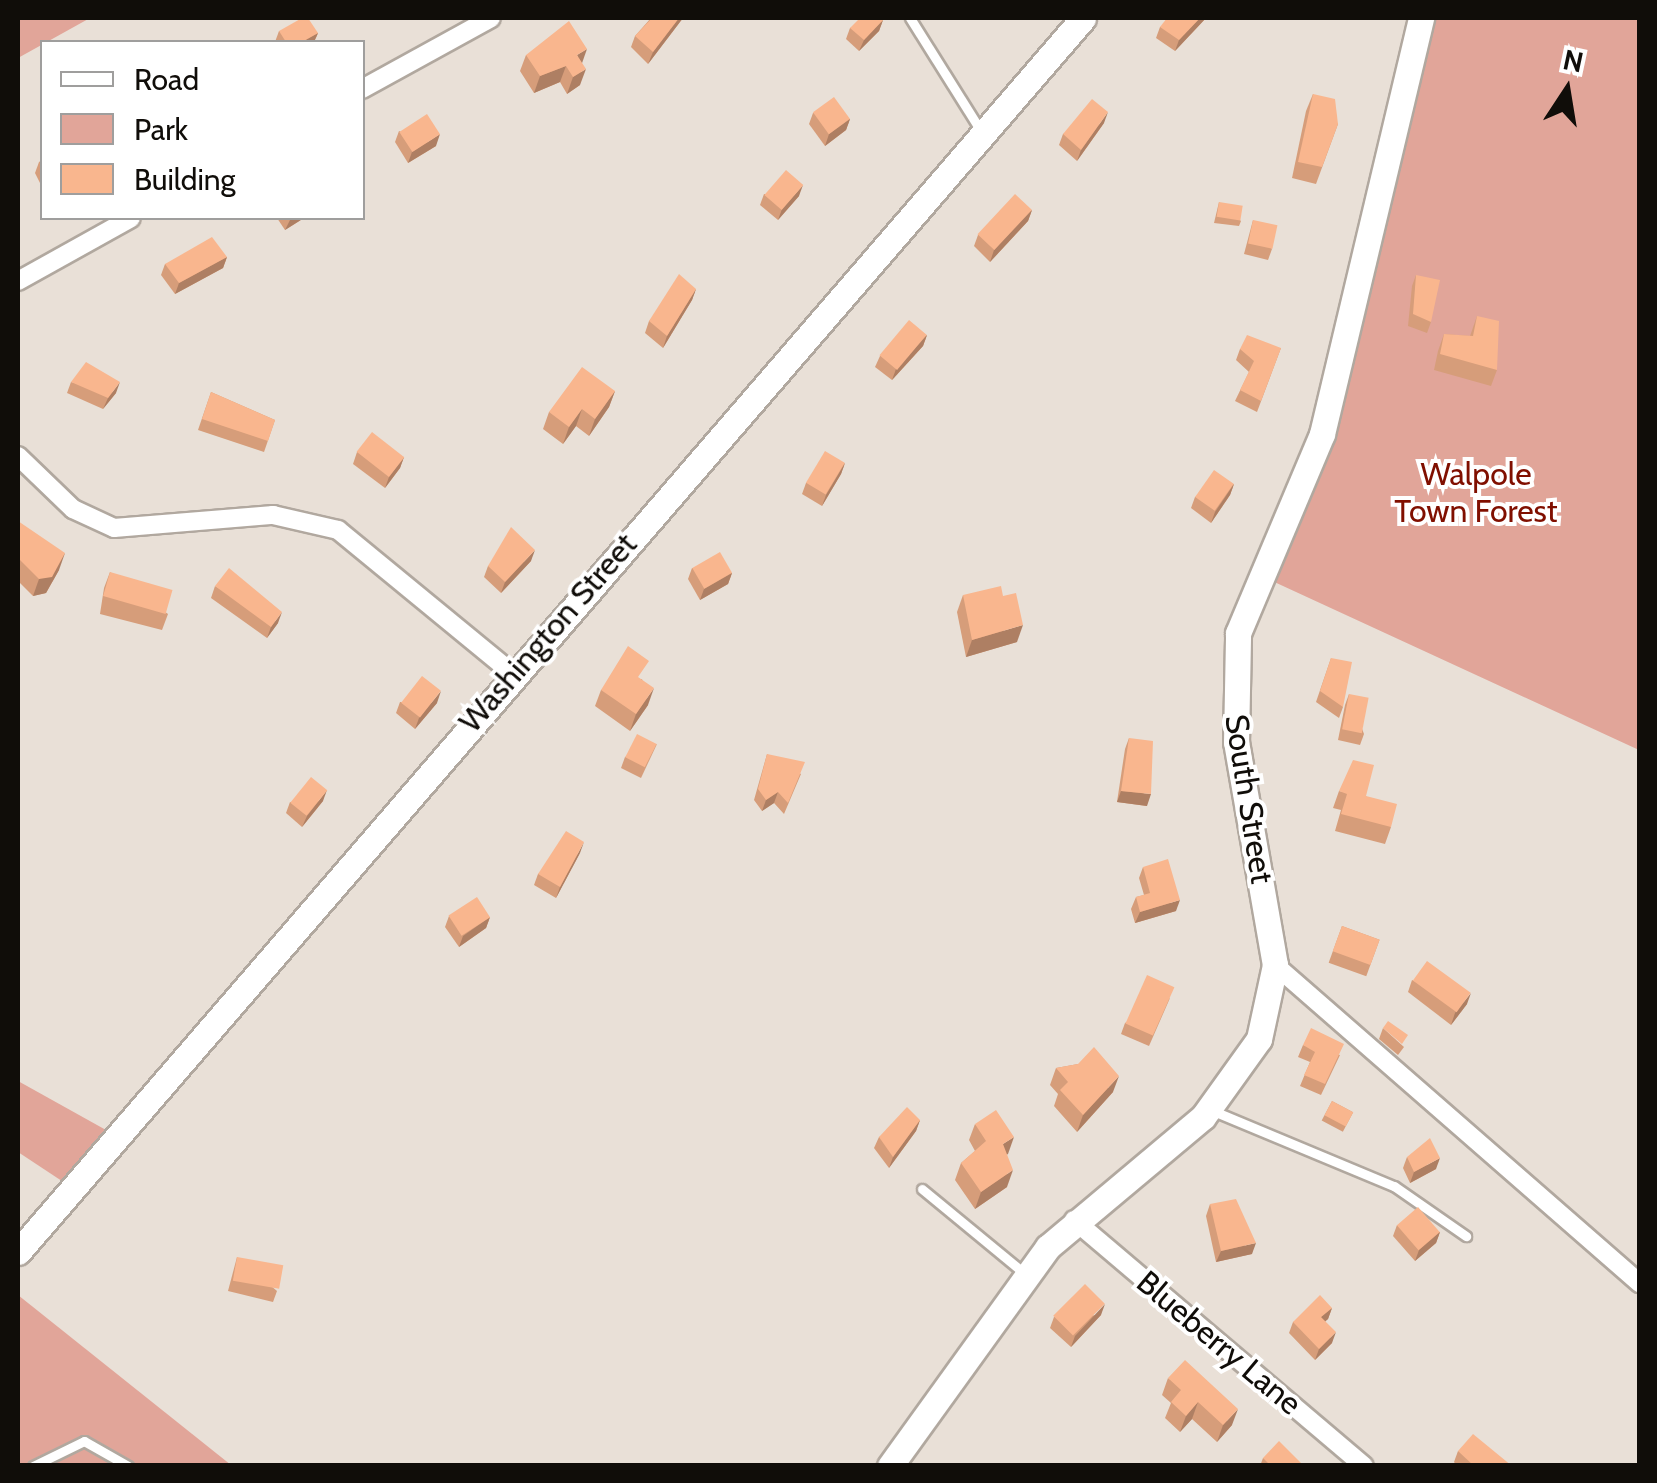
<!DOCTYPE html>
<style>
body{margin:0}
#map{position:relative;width:1657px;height:1483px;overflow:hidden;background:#e9e0d7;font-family:Cabin,sans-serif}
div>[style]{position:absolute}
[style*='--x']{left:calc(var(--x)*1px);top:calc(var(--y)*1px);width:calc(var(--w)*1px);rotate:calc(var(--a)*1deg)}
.green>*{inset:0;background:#e1a599}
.roads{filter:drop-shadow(2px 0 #b1a89f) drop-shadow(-2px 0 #b1a89f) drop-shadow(0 2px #b1a89f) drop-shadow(0 -2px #b1a89f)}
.lane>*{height:9px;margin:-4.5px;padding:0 4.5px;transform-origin:4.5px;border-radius:4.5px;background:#fff}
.street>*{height:18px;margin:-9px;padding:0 9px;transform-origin:9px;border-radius:9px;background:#fff}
.secondary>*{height:25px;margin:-12.5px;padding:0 12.5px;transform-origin:12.5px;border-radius:12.5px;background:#fff}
.wall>*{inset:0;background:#d69d7a;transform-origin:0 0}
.shaded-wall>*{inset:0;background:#ae7f63}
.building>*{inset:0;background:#f9b68e;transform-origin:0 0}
span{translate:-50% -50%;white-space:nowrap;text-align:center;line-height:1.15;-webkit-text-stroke:8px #fff;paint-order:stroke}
.park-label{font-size:32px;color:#800f00}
.street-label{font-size:32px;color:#100d09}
.frame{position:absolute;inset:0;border:20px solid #100d09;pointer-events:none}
.legend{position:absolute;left:40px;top:40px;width:325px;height:180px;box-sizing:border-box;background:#fff;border:2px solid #9f9e9d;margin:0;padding:12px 18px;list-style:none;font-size:30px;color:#100d09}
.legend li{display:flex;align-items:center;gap:20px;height:50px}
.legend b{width:50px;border:2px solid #9f9e9d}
.north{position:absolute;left:1517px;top:40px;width:100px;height:100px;-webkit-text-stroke:8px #fff;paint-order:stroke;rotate:12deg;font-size:28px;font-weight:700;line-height:40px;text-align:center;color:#100d09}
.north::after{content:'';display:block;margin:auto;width:35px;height:45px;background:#100d09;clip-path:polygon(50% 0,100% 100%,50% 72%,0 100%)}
</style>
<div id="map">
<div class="green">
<i style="clip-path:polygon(18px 18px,90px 18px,18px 58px)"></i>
<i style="clip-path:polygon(1421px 18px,1639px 18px,1639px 750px,1257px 574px,1290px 515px)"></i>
<i style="clip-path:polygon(18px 1081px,106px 1130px,77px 1191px,18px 1152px)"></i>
<i style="clip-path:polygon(18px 1295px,231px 1465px,18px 1465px)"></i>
</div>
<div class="roads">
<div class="lane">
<i style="--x:910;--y:18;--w:133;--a:57.9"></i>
<i style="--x:1211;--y:1110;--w:198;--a:22.6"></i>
<i style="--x:1394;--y:1186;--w:88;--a:34.8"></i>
<i style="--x:922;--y:1189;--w:134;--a:39.5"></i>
<i style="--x:33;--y:1466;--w:57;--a:-26.1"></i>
<i style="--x:84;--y:1441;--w:51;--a:29.6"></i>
</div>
<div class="street">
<i style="--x:362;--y:89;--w:147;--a:-28.8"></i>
<i style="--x:18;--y:281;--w:129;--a:-29.1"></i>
<i style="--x:18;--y:456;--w:76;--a:43.9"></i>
<i style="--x:73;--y:509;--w:45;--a:24.9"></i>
<i style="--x:114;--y:528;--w:160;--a:-4.7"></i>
<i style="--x:273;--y:515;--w:67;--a:13"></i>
<i style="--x:338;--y:530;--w:225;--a:39.4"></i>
<i style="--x:1275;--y:965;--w:484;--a:41.1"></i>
<i style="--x:1074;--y:1220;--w:380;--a:40.3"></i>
</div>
<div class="secondary">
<i style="--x:18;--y:1252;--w:1630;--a:-49.2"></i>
<i style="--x:890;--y:1466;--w:270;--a:-54.2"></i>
<i style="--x:1048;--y:1247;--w:202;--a:-40"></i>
<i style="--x:1203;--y:1117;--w:96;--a:-54.3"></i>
<i style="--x:1259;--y:1039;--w:76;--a:-77.8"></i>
<i style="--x:1275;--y:965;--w:226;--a:-99.9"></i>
<i style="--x:1236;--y:742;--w:109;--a:-88.9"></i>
<i style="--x:1238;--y:633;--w:216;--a:-67.1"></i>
<i style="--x:1322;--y:434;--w:428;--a:-76.6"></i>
</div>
</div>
<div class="wall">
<i style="clip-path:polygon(651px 18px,683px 18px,648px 64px,631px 47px,635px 36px)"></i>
<i style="clip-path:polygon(1206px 18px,1175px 51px,1156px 38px,1160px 27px)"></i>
<i style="clip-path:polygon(883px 20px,879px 31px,859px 51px,846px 39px,850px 28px)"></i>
<i style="clip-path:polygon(279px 31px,318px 33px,314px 42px,275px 42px)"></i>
<i style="clip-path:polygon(526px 55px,582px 62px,580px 85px,567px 94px,560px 82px,534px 93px,520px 71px)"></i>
<i style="clip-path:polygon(1313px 94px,1338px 124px,1316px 184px,1292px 178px,1306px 111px)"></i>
<i style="clip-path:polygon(813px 113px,850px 119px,846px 130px,825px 146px,809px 124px)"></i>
<i style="clip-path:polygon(1104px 123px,1077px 161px,1059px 145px,1063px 134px)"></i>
<i style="clip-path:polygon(399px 131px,436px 146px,408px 163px,395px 142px)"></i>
<i style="clip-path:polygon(42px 160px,42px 187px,35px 173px,39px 162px)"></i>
<i style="clip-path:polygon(764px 194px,799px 196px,778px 220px,760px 205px)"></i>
<i style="clip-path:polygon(1219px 202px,1241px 221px,1239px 226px,1214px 223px)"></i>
<i style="clip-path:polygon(1032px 210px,1028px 221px,990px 262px,974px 246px,978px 235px)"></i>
<i style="clip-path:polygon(277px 218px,304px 218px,285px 230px)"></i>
<i style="clip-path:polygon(1253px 220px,1272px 249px,1268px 260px,1244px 254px)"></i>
<i style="clip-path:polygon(227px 257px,223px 268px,175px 294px,161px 275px,165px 264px)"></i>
<i style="clip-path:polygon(1416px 275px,1431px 322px,1427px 333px,1408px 326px,1412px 286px)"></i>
<i style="clip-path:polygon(696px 289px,692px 300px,663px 348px,645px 333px,649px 321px)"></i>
<i style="clip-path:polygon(1477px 316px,1497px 370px,1491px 386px,1434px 370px,1438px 351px,1444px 334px,1470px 336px)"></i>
<i style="clip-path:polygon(927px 335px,923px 346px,892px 380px,875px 367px,880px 356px)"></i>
<i style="clip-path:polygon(1281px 348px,1257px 412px,1235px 401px,1249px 372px,1236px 360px,1240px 349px)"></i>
<i style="clip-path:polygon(71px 382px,116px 393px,103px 409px,67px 393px)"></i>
<i style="clip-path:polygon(615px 391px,609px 407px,589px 436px,576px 426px,563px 444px,543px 429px,549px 412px)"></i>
<i style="clip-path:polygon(211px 392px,275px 420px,264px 452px,198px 430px)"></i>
<i style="clip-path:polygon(357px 452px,404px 457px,400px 468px,385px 488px,353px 464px)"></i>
<i style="clip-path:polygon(845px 463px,841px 474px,822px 506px,802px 494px,806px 483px)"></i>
<i style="clip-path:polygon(1234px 484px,1230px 495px,1211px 523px,1191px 508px,1195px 497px)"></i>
<i style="clip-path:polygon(18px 521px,59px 570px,46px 593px,33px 596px,18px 581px)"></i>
<i style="clip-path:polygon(531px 561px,501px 593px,484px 577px,488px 566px)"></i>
<i style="clip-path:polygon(692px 568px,732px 573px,728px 584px,700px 600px,688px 579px)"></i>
<i style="clip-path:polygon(110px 572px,168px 614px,162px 630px,100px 614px,104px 588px)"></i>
<i style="clip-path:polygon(215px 586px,278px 623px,267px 638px,211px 598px)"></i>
<i style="clip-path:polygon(963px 595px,1017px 642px,966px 657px,957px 612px)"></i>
<i style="clip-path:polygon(1331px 658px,1343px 707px,1339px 718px,1316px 702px)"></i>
<i style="clip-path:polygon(642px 679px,648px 705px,630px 731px,595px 706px,601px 690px)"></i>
<i style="clip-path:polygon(1349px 694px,1364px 734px,1360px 745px,1338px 740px,1345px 705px)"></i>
<i style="clip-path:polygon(400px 702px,437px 703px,415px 729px,396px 713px)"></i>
<i style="clip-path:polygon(1129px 738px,1147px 806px,1117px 802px,1125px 749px)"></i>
<i style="clip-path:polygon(657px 744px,641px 778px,621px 768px,625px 757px)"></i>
<i style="clip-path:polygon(767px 754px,801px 774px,784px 814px,774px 803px,762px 811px,754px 800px)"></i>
<i style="clip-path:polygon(1339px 791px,1366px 796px,1391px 827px,1385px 844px,1335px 831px,1341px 810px,1333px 808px)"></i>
<i style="clip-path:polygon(323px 801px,302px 827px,286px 813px,290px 802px)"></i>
<i style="clip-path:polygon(580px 853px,556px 898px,534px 885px,538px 874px)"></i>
<i style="clip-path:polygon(1143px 867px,1176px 911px,1135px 923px,1131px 909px,1136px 897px,1144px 895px,1139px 878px)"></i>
<i style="clip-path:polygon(449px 916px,490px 917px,486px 928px,459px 947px,445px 927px)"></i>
<i style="left:1342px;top:926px;width:40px;height:39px;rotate:20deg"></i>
<i style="clip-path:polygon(1412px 980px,1467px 1004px,1451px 1025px,1408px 992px)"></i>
<i style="clip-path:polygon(1170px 998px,1149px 1046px,1121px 1034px,1125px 1023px)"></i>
<i style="clip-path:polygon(1383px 1028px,1404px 1047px,1398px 1055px,1379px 1039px)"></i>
<i style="clip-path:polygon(1303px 1045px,1340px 1055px,1321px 1095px,1300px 1086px,1310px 1062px,1298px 1057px)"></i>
<i style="clip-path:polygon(1078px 1064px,1113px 1092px,1077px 1132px,1054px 1106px,1058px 1094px,1050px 1085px,1056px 1068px)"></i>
<i style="left:1332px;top:1101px;width:24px;height:22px;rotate:28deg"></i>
<i style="clip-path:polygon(920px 1120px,916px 1131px,889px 1168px,874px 1148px,879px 1137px)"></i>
<i style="clip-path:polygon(975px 1124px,1007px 1154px,1007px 1187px,975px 1209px,955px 1180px,961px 1163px,975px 1151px,969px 1140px)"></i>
<i style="clip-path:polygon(1407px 1157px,1436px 1169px,1410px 1183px,1403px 1168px)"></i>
<i style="clip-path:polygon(1210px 1204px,1252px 1254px,1216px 1262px,1206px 1216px)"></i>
<i style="clip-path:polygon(1397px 1225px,1440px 1232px,1436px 1243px,1415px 1261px,1393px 1236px)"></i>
<i style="clip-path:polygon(237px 1257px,277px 1291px,273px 1302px,228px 1291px)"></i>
<i style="clip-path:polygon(1332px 1308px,1328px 1319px,1325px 1321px,1332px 1343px,1315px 1360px,1289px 1333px,1293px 1322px)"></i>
<i style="clip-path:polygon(1101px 1315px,1071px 1347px,1050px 1328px,1054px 1317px)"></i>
<i style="clip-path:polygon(1168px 1378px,1232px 1425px,1217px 1442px,1192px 1419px,1180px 1432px,1165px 1418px,1171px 1403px,1162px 1395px)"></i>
<i style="clip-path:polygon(1458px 1451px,1512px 1466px,1457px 1466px,1454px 1462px)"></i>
<i style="clip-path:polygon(1263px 1458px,1304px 1466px,1260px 1466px)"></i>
</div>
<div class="shaded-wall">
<i style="clip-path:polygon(679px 18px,683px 18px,648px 64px,653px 52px)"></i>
<i style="clip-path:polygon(1200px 18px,1206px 18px,1175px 51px,1179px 40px)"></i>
<i style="clip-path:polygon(883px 20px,879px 31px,859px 51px,864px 40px)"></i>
<i style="clip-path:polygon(318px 33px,314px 42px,302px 42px)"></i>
<i style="clip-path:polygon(587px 49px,581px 66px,577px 55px)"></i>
<i style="clip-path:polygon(566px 66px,560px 82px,534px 93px,540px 76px)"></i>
<i style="clip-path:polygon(586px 69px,580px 85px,567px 94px,573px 77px)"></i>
<i style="clip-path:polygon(1108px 112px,1104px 123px,1077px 161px,1081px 150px)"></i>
<i style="clip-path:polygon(850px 119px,846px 130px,825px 146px,829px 134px)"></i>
<i style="clip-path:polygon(440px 134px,436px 146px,408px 163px,412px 152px)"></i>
<i style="clip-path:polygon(803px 185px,799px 196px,778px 220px,782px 209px)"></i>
<i style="clip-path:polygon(1032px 210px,1028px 221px,990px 262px,994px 250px)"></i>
<i style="clip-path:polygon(291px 218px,304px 218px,285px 230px)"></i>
<i style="clip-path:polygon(227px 257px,223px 268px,175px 294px,179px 283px)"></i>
<i style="clip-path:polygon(696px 289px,692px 300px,663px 348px,667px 336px)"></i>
<i style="clip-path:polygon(927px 335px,923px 346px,892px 380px,896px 369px)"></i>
<i style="clip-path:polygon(120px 382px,116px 393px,103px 409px,108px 398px)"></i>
<i style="clip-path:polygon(615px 391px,609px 407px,589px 436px,595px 419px)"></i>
<i style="clip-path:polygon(582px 409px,576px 426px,563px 444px,569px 427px)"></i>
<i style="clip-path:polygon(404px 457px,400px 468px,385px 488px,389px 477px)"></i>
<i style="clip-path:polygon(845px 463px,841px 474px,822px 506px,826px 495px)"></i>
<i style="clip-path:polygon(1234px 484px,1230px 495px,1211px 523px,1215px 512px)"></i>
<i style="clip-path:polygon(535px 550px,531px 561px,501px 593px,505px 582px)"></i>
<i style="clip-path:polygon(65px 553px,59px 570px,46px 593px,33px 596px,39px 579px)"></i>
<i style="clip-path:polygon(732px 573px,728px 584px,700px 600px,704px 589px)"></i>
<i style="clip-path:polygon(282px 612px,278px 623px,267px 638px,271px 627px)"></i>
<i style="clip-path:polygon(1023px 625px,1017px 642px,966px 657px,972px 640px)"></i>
<i style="clip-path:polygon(654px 688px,648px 705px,630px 731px,636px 714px)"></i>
<i style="clip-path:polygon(441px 691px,437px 703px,415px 729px,419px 718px)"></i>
<i style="clip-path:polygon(327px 790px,323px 801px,302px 827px,307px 816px)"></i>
<i style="clip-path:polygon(1121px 791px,1151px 794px,1147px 806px,1117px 802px)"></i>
<i style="clip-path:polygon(778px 792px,774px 803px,762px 811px,766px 800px)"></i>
<i style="clip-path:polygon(584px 842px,580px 853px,556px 898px,560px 887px)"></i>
<i style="clip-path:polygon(1180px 900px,1176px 911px,1135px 923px,1140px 912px)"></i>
<i style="clip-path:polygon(490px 917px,486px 928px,459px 947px,463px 936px)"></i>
<i style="clip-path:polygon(1471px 993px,1467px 1004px,1451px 1025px,1455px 1013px)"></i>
<i style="clip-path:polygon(1119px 1076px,1113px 1092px,1077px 1132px,1083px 1115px)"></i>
<i style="clip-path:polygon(920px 1120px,916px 1131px,889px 1168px,893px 1157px)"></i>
<i style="clip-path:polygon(1014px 1137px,1008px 1154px,997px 1161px,1003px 1144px)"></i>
<i style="clip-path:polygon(1440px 1158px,1436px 1169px,1410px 1183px,1414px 1172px)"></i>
<i style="clip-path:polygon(1013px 1170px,1007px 1187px,975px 1209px,981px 1192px)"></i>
<i style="clip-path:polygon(1440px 1232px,1436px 1243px,1415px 1261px,1419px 1250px)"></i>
<i style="clip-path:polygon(1256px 1243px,1252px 1254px,1216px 1262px,1221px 1251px)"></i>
<i style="clip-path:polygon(1105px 1304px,1101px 1315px,1071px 1347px,1075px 1336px)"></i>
<i style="clip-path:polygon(1332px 1308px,1328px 1319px,1317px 1329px,1321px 1317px)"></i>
<i style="clip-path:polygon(1336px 1332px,1332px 1343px,1315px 1360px,1319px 1349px)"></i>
<i style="clip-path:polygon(1198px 1402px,1192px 1419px,1180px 1432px,1186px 1416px)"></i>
<i style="clip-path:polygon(1238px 1409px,1232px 1425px,1217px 1442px,1223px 1425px)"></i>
</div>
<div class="building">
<i style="clip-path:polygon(302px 18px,308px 18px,318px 33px,302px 42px,286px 42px,279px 31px)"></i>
<i style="clip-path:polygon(652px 18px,679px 18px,653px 52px,635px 36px)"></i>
<i style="clip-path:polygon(860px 18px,880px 18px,883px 20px,864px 40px,850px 28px)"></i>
<i style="clip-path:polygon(1167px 18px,1200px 18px,1179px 40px,1160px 27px)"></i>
<i style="clip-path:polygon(569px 21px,587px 49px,577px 55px,586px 69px,573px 77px,566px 66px,540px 76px,526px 55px)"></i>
<i style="clip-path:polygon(1313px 94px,1335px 99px,1338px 124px,1322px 167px,1298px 162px)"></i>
<i style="left:834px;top:97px;width:27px;height:26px;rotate:54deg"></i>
<i style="clip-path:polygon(1092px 99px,1108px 112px,1081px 150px,1063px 134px)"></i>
<i style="left:427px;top:114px;width:24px;height:33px;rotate:57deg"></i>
<i style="left:786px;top:170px;width:23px;height:33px;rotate:41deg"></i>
<i style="left:1015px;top:194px;width:23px;height:55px;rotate:43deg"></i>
<i style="left:1219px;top:202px;width:24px;height:15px;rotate:9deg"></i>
<i style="left:1253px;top:220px;width:25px;height:24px;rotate:12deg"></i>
<i style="clip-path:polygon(212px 237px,227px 257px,179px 283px,165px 264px)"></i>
<i style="clip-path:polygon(679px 274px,696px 289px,667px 336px,649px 321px)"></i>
<i style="clip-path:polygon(1416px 275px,1440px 280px,1431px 322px,1413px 314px)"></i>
<i style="clip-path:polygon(1477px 316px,1499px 321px,1497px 370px,1440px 354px,1444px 334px,1473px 336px)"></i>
<i style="left:909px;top:320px;width:23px;height:46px;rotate:40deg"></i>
<i style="clip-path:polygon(1247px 335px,1281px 348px,1261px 401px,1240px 390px,1254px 361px,1240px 349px)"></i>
<i style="clip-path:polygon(86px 362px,120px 382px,108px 398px,71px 382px)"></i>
<i style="clip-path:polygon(582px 367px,615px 391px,595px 419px,582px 409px,569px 427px,549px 412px)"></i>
<i style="clip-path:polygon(211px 392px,275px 420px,268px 441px,202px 419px)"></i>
<i style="left:372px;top:432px;width:41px;height:25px;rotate:38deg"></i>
<i style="left:825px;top:451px;width:23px;height:37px;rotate:31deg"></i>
<i style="left:1214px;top:470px;width:24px;height:33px;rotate:35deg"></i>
<i style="clip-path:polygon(18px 521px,65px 553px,52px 577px,39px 579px,18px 558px)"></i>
<i style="clip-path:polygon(511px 527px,535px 550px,505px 582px,488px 566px)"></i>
<i style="left:720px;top:552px;width:24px;height:32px;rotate:60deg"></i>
<i style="clip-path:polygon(229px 568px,282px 612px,271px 627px,215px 586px)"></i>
<i style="left:110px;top:572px;width:65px;height:25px;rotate:16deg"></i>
<i style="clip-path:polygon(1001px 586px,1003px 596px,1016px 593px,1023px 625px,972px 640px,963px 595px)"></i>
<i style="clip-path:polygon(628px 646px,649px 661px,638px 677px,654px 688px,636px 714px,601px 690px)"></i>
<i style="clip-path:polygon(1331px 658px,1352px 662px,1343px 707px,1320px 691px)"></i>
<i style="left:422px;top:676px;width:24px;height:34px;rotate:38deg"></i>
<i style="left:1349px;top:694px;width:20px;height:36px;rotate:11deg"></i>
<i style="left:637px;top:734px;width:22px;height:26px;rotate:27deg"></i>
<i style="clip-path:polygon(1129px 738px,1153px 741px,1151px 794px,1121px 791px)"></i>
<i style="clip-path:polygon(767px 754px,805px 762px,788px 803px,778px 792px,766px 800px,758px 789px)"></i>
<i style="clip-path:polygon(1353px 760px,1374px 765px,1366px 796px,1397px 804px,1391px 827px,1341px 814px,1347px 794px,1339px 791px)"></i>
<i style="left:311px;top:777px;width:21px;height:33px;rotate:39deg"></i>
<i style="clip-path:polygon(566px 831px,584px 842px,560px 887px,538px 874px)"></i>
<i style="clip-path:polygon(1168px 859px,1180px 900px,1140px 912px,1136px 897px,1150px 893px,1143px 867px)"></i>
<i style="left:477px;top:897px;width:24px;height:34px;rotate:57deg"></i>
<i style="left:1342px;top:926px;width:40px;height:27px;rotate:20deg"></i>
<i style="left:1427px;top:961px;width:54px;height:24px;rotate:36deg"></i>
<i style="left:1147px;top:975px;width:30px;height:53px;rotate:24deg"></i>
<i style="clip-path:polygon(1388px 1021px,1408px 1035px,1402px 1044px,1383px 1028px)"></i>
<i style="clip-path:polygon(1311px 1028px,1344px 1044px,1325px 1084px,1304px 1075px,1315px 1052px,1303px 1045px)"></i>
<i style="clip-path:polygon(1094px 1047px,1119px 1076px,1083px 1115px,1060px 1090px,1068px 1082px,1056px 1068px,1078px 1064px)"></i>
<i style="left:1332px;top:1101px;width:24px;height:16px;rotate:28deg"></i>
<i style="clip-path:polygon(907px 1107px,920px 1120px,893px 1157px,879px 1137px)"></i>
<i style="clip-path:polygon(996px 1110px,1014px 1137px,1003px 1144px,1013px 1170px,981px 1192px,961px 1163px,986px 1141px,975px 1124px)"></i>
<i style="clip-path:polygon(1430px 1138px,1440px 1158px,1414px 1172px,1407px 1157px)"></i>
<i style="clip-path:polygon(1236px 1199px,1256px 1243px,1221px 1251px,1210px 1204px)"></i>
<i style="left:1418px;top:1207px;width:33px;height:28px;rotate:49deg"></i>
<i style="left:237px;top:1257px;width:47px;height:24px;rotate:10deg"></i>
<i style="left:1085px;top:1284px;width:28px;height:45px;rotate:45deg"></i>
<i style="clip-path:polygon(1320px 1295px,1332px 1308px,1321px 1317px,1336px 1332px,1319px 1349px,1293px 1322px)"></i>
<i style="clip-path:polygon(1185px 1360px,1238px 1409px,1223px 1425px,1198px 1402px,1186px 1416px,1171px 1402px,1181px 1390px,1168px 1378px)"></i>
<i style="clip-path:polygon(1473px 1434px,1512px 1466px,1474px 1466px,1458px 1451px)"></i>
<i style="clip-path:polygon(1279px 1441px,1304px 1466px,1271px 1466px,1263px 1458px)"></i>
</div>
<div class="park-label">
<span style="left:1476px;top:493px">Walpole<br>Town Forest</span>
</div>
<div class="street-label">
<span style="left:548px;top:633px;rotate:-49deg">Washington Street</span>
<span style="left:1249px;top:799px;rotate:81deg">South Street</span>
<span style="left:1219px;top:1343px;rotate:40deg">Blueberry Lane</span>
</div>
<div class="frame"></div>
<ul class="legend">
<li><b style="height:12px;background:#fff"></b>Road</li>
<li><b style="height:28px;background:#e1a599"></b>Park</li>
<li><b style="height:28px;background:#f9b68e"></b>Building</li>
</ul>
<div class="north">N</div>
</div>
